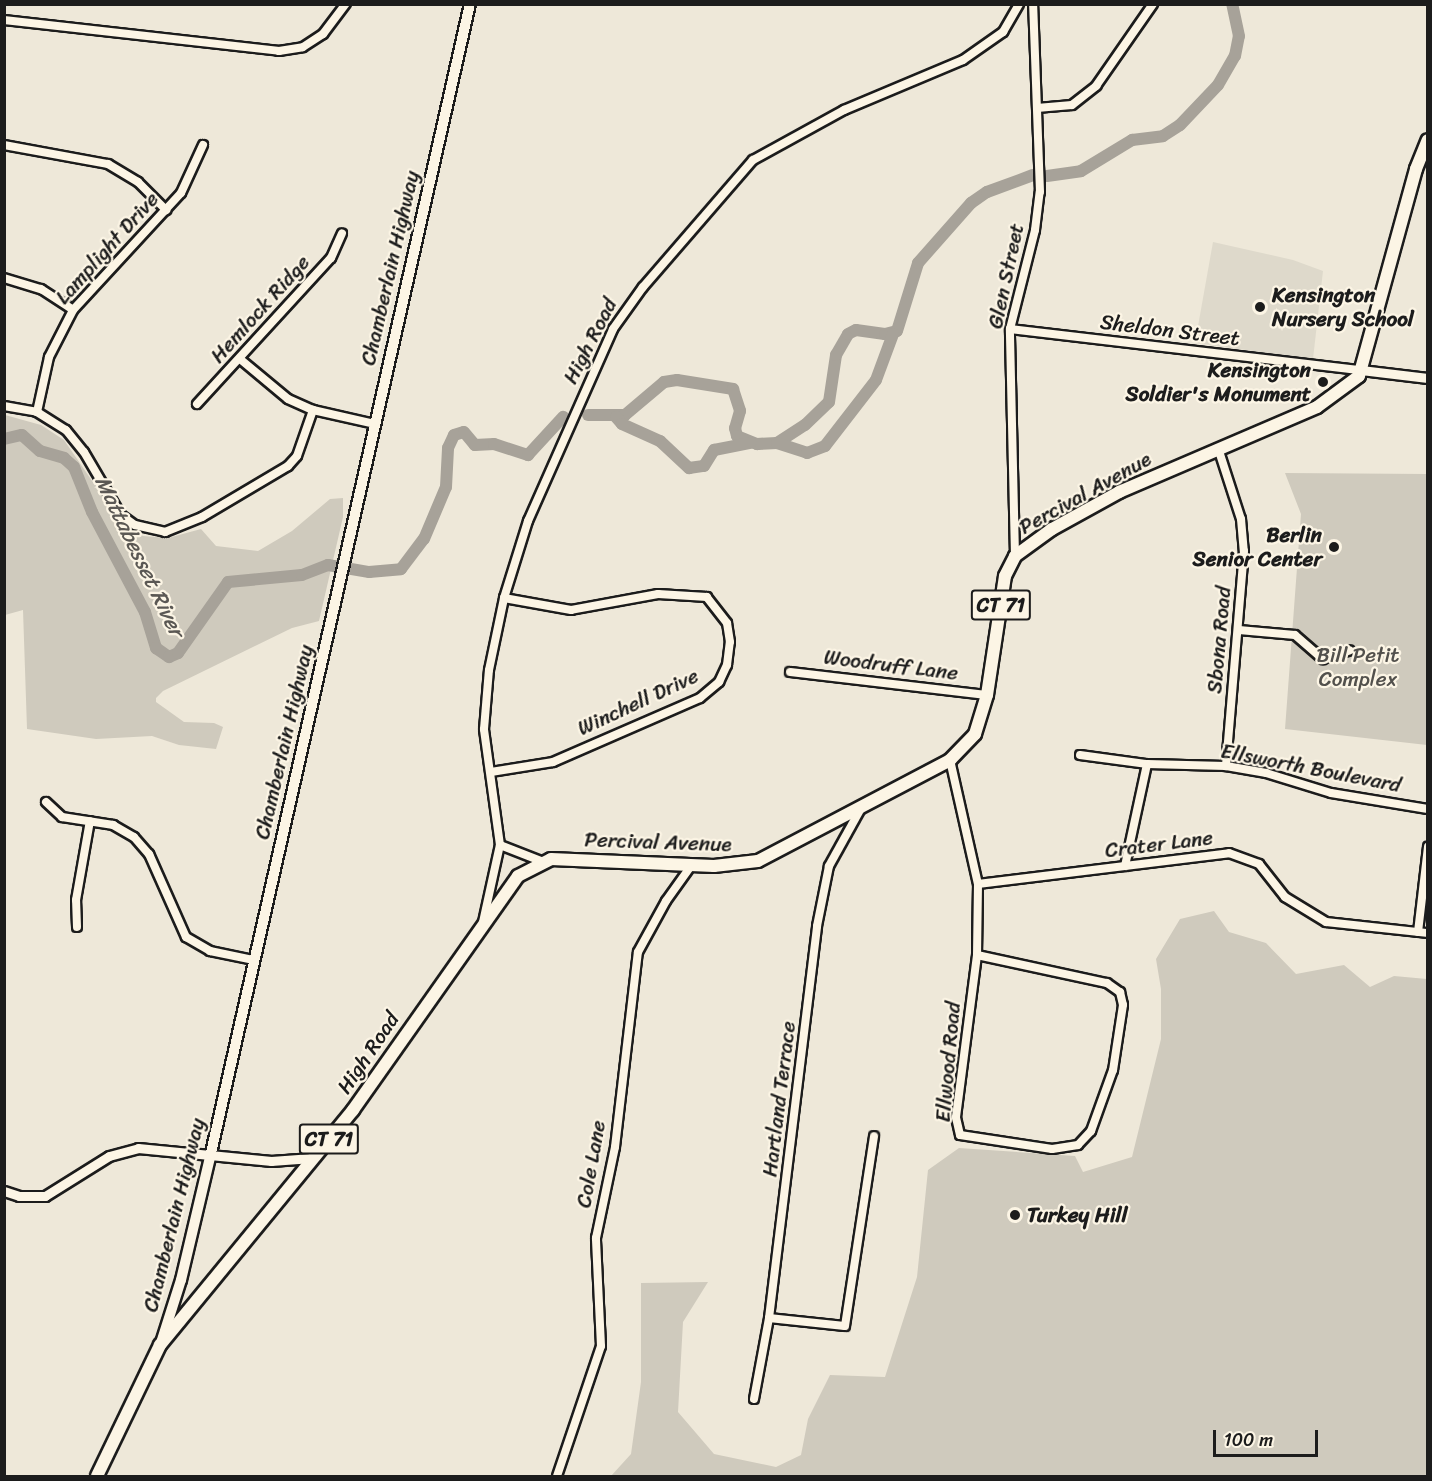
<!DOCTYPE html>
<style>
body{margin:0}
#map{position:relative;width:1432px;height:1481px;overflow:hidden;background:#eee8d9;font-family:Sriracha,sans-serif}
div>[style]{position:absolute}
[style*='--x']{left:calc(var(--x)*1px);top:calc(var(--y)*1px);width:calc(var(--w)*1px);rotate:calc(var(--a)*1deg)}
.built>*{inset:0;background:#ded9cb}
.green>*{inset:0;background:#cfcabd}
.river>*{height:12px;margin:-6px;padding:0 6px;transform-origin:6px;border-radius:6px;background:#a7a299}
.roads{filter:drop-shadow(2px 0 #1c1c1c) drop-shadow(-2px 0 #1c1c1c) drop-shadow(0 2px #1c1c1c) drop-shadow(0 -2px #1c1c1c)}
.minor>*{height:8px;margin:-4px;padding:0 4px;transform-origin:4px;border-radius:4px;background:#fcf5e5}
.tertiary>*{height:9px;margin:-4.5px;padding:0 4.5px;transform-origin:4.5px;border-radius:4.5px;background:#fcf5e5}
.secondary>*{height:10px;margin:-5px;padding:0 5px;transform-origin:5px;border-radius:5px;background:#fcf5e5}
.primary>*{height:12px;margin:-6px;padding:0 6px;transform-origin:6px;border-radius:6px;background:#fcf5e5}
.dots>*{width:16px;height:16px;translate:-50% -50%;box-sizing:border-box;border:3px solid #fcf5e5;border-radius:50%}
span{translate:-50% -50%;white-space:nowrap;text-align:center;line-height:1.15;-webkit-text-stroke:4.5px #fcf5e5;paint-order:stroke}
.shield-label span{padding:2px 4px;background:#fcf5e5;border:2px solid;border-radius:4px;-webkit-text-stroke-width:0}
.shield-label{font-size:20px;color:#1c1c1c;font-weight:700}
.street-label{font-size:21px;color:#1c1c1c}
.poi-label{font-size:21px;color:#1c1c1c;font-weight:700}
.left{translate:0 -50%;text-align:left}
.right{translate:-100% -50%;text-align:right}
.park-label{font-size:21px;color:#52504c}
.water-label{font-size:22px;color:#5b5854;font-style:italic}
.frame{position:absolute;inset:0;border:6px solid #1c1c1c;pointer-events:none}
.scale{position:absolute;left:1213px;top:1430px;width:105px;height:27px;box-sizing:border-box;border:3px solid #1c1c1c;border-top:0;padding-left:8px;font-size:18px;line-height:21px;white-space:nowrap;color:#1c1c1c;-webkit-text-stroke:4px #fcf5e5;paint-order:stroke}
</style>
<div id="map">
<div class="built">
<i style="clip-path:polygon(1213px 242px,1293px 260px,1323px 271px,1313px 359px,1195px 343px)"></i>
</div>
<div class="green">
<i style="clip-path:polygon(5px 415px,41px 425px,64px 440px,123px 526px,143px 536px,168px 538px,201px 529px,216px 546px,258px 551px,292px 531px,330px 499px,343px 498px,343px 517px,319px 621px,292px 628px,163px 691px,156px 698px,156px 702px,184px 722px,214px 723px,223px 727px,216px 749px,179px 745px,152px 736px,96px 739px,27px 729px,23px 610px,5px 615px)"></i>
<i style="clip-path:polygon(1285px 473px,1427px 474px,1427px 745px,1285px 729px,1301px 514px)"></i>
<i style="clip-path:polygon(1214px 911px,1229px 932px,1266px 943px,1296px 974px,1344px 965px,1370px 987px,1394px 976px,1427px 979px,1427px 1476px,611px 1476px,631px 1454px,641px 1382px,641px 1283px,708px 1282px,683px 1322px,678px 1412px,714px 1454px,776px 1467px,801px 1455px,808px 1419px,830px 1375px,885px 1377px,917px 1277px,928px 1170px,959px 1148px,1075px 1156px,1083px 1172px,1132px 1157px,1161px 1039px,1161px 989px,1156px 959px,1180px 919px)"></i>
</div>
<div class="river">
<i style="--x:1047;--y:176;--w:34;--a:-8"></i>
<i style="--x:1081;--y:171;--w:60;--a:-31.3"></i>
<i style="--x:1132;--y:140;--w:31;--a:-7"></i>
<i style="--x:1163;--y:136;--w:20;--a:-33"></i>
<i style="--x:1180;--y:125;--w:55;--a:-46.5"></i>
<i style="--x:1218;--y:85;--w:34;--a:-60"></i>
<i style="--x:1235;--y:56;--w:20;--a:-79"></i>
<i style="--x:1239;--y:36;--w:33;--a:-102"></i>
<i style="--x:588;--y:415;--w:37;--a:0"></i>
<i style="--x:625;--y:415;--w:51;--a:-40.2"></i>
<i style="--x:664;--y:382;--w:13;--a:-9"></i>
<i style="--x:677;--y:380;--w:57;--a:9.1"></i>
<i style="--x:733;--y:389;--w:23;--a:72"></i>
<i style="--x:740;--y:411;--w:18;--a:106"></i>
<i style="--x:735;--y:428;--w:8;--a:76"></i>
<i style="--x:737;--y:436;--w:22;--a:22"></i>
<i style="--x:757;--y:444;--w:20;--a:-3"></i>
<i style="--x:777;--y:443;--w:33;--a:-33"></i>
<i style="--x:805;--y:425;--w:33;--a:-44"></i>
<i style="--x:829;--y:402;--w:48;--a:-81.5"></i>
<i style="--x:836;--y:355;--w:24;--a:-60"></i>
<i style="--x:848;--y:334;--w:9;--a:-27"></i>
<i style="--x:856;--y:330;--w:29;--a:8"></i>
<i style="--x:885;--y:334;--w:12;--a:-14"></i>
<i style="--x:897;--y:331;--w:71;--a:-72.8"></i>
<i style="--x:918;--y:263;--w:80;--a:-48.5"></i>
<i style="--x:971;--y:203;--w:19;--a:-35"></i>
<i style="--x:987;--y:192;--w:49;--a:-20.3"></i>
<i style="--x:616;--y:417;--w:9;--a:49"></i>
<i style="--x:622;--y:424;--w:42;--a:24.1"></i>
<i style="--x:660;--y:441;--w:40;--a:43"></i>
<i style="--x:689;--y:468;--w:15;--a:-8"></i>
<i style="--x:704;--y:466;--w:19;--a:-58"></i>
<i style="--x:714;--y:450;--w:37;--a:-11"></i>
<i style="--x:4;--y:439;--w:18;--a:-13"></i>
<i style="--x:22;--y:435;--w:24;--a:42"></i>
<i style="--x:40;--y:451;--w:25;--a:16"></i>
<i style="--x:64;--y:458;--w:13;--a:42"></i>
<i style="--x:74;--y:467;--w:48;--a:68.2"></i>
<i style="--x:92;--y:512;--w:113;--a:62.1"></i>
<i style="--x:145;--y:612;--w:38;--a:73"></i>
<i style="--x:156;--y:648;--w:16;--a:35"></i>
<i style="--x:169;--y:657;--w:10;--a:-24"></i>
<i style="--x:178;--y:653;--w:87;--a:-54.8"></i>
<i style="--x:228;--y:582;--w:74;--a:-5.4"></i>
<i style="--x:302;--y:575;--w:28;--a:-21"></i>
<i style="--x:328;--y:565;--w:42;--a:9.7"></i>
<i style="--x:369;--y:572;--w:32;--a:-5"></i>
<i style="--x:401;--y:569;--w:38;--a:-53"></i>
<i style="--x:424;--y:539;--w:56;--a:-67.1"></i>
<i style="--x:446;--y:487;--w:39;--a:-87"></i>
<i style="--x:448;--y:448;--w:14;--a:-65"></i>
<i style="--x:454;--y:435;--w:10;--a:-17"></i>
<i style="--x:464;--y:432;--w:17;--a:50"></i>
<i style="--x:475;--y:445;--w:19;--a:-3"></i>
<i style="--x:494;--y:444;--w:36;--a:18"></i>
<i style="--x:528;--y:455;--w:52;--a:-47.4"></i>
<i style="--x:777;--y:443;--w:32;--a:18"></i>
<i style="--x:807;--y:453;--w:19;--a:-21"></i>
<i style="--x:825;--y:446;--w:83;--a:-52.3"></i>
<i style="--x:876;--y:380;--w:49;--a:-69.7"></i>
</div>
<div class="roads">
<div class="minor">
<i style="--x:4;--y:20;--w:277;--a:6.4"></i>
<i style="--x:279;--y:51;--w:24;--a:-9"></i>
<i style="--x:303;--y:47;--w:24;--a:-33"></i>
<i style="--x:323;--y:34;--w:38;--a:-53"></i>
<i style="--x:1037;--y:108;--w:35;--a:-5"></i>
<i style="--x:1072;--y:105;--w:31;--a:-38"></i>
<i style="--x:1096;--y:86;--w:100;--a:-55.2"></i>
<i style="--x:4;--y:145;--w:106;--a:10.4"></i>
<i style="--x:108;--y:164;--w:35;--a:31"></i>
<i style="--x:138;--y:182;--w:40;--a:45"></i>
<i style="--x:4;--y:278;--w:39;--a:17"></i>
<i style="--x:41;--y:289;--w:38;--a:33"></i>
<i style="--x:1010;--y:329;--w:353;--a:6.7"></i>
<i style="--x:240;--y:359;--w:62;--a:39.8"></i>
<i style="--x:288;--y:399;--w:27;--a:24"></i>
<i style="--x:313;--y:410;--w:64;--a:12.7"></i>
<i style="--x:197;--y:404;--w:198;--a:-47.5"></i>
<i style="--x:331;--y:258;--w:27;--a:-66"></i>
<i style="--x:4;--y:406;--w:34;--a:10"></i>
<i style="--x:37;--y:412;--w:34;--a:32"></i>
<i style="--x:66;--y:430;--w:28;--a:51"></i>
<i style="--x:84;--y:452;--w:73;--a:59.6"></i>
<i style="--x:121;--y:515;--w:17;--a:36"></i>
<i style="--x:135;--y:525;--w:31;--a:13"></i>
<i style="--x:165;--y:532;--w:40;--a:-22"></i>
<i style="--x:202;--y:517;--w:100;--a:-30.7"></i>
<i style="--x:288;--y:466;--w:13;--a:-48"></i>
<i style="--x:297;--y:456;--w:49;--a:-70.8"></i>
<i style="--x:37;--y:412;--w:56;--a:-77.7"></i>
<i style="--x:49;--y:357;--w:53;--a:-62.9"></i>
<i style="--x:73;--y:310;--w:159;--a:-47.3"></i>
<i style="--x:181;--y:193;--w:53;--a:-65.4"></i>
<i style="--x:1218;--y:448;--w:75;--a:72.1"></i>
<i style="--x:1241;--y:519;--w:32;--a:85"></i>
<i style="--x:1244;--y:551;--w:216;--a:94.8"></i>
<i style="--x:1015;--y:556;--w:227;--a:-91.3"></i>
<i style="--x:1010;--y:329;--w:102;--a:-75.8"></i>
<i style="--x:1035;--y:230;--w:38;--a:-83"></i>
<i style="--x:1040;--y:192;--w:188;--a:-92.1"></i>
<i style="--x:1239;--y:630;--w:56;--a:5.1"></i>
<i style="--x:1295;--y:635;--w:37;--a:41"></i>
<i style="--x:1323;--y:659;--w:28;--a:-18"></i>
<i style="--x:790;--y:672;--w:198;--a:6.7"></i>
<i style="--x:1080;--y:755;--w:68;--a:7.7"></i>
<i style="--x:1147;--y:764;--w:79;--a:1.5"></i>
<i style="--x:1226;--y:766;--w:41;--a:9.9"></i>
<i style="--x:1266;--y:773;--w:68;--a:17.1"></i>
<i style="--x:1331;--y:793;--w:98;--a:9.4"></i>
<i style="--x:950;--y:760;--w:127;--a:77.3"></i>
<i style="--x:978;--y:884;--w:71;--a:90.8"></i>
<i style="--x:491;--y:772;--w:63;--a:-9.2"></i>
<i style="--x:553;--y:762;--w:160;--a:-23.5"></i>
<i style="--x:700;--y:698;--w:25;--a:-40"></i>
<i style="--x:719;--y:682;--w:19;--a:-65"></i>
<i style="--x:727;--y:665;--w:23;--a:-83"></i>
<i style="--x:730;--y:642;--w:19;--a:-99"></i>
<i style="--x:727;--y:623;--w:33;--a:-128"></i>
<i style="--x:707;--y:597;--w:49;--a:-176.5"></i>
<i style="--x:658;--y:594;--w:88;--a:169.6"></i>
<i style="--x:571;--y:610;--w:68;--a:-169.8"></i>
<i style="--x:46;--y:802;--w:22;--a:43"></i>
<i style="--x:62;--y:817;--w:52;--a:8.9"></i>
<i style="--x:113;--y:825;--w:24;--a:30"></i>
<i style="--x:134;--y:837;--w:23;--a:49"></i>
<i style="--x:149;--y:854;--w:91;--a:66"></i>
<i style="--x:186;--y:937;--w:28;--a:30"></i>
<i style="--x:210;--y:951;--w:45;--a:11.6"></i>
<i style="--x:500;--y:845;--w:44;--a:21.3"></i>
<i style="--x:1125;--y:866;--w:104;--a:-77.8"></i>
<i style="--x:978;--y:884;--w:253;--a:-7"></i>
<i style="--x:1229;--y:853;--w:32;--a:20"></i>
<i style="--x:1259;--y:864;--w:42;--a:51.8"></i>
<i style="--x:1285;--y:897;--w:48;--a:31.4"></i>
<i style="--x:1326;--y:922;--w:103;--a:6.2"></i>
<i style="--x:483;--y:922;--w:79;--a:-77.6"></i>
<i style="--x:500;--y:845;--w:117;--a:-97.9"></i>
<i style="--x:484;--y:729;--w:59;--a:-85.2"></i>
<i style="--x:489;--y:670;--w:74;--a:-78.2"></i>
<i style="--x:504;--y:598;--w:81;--a:-72.7"></i>
<i style="--x:528;--y:521;--w:210;--a:-66.1"></i>
<i style="--x:613;--y:329;--w:52;--a:-54.5"></i>
<i style="--x:643;--y:287;--w:168;--a:-49.1"></i>
<i style="--x:753;--y:160;--w:104;--a:-28.8"></i>
<i style="--x:844;--y:110;--w:129;--a:-22.8"></i>
<i style="--x:963;--y:60;--w:49;--a:-35"></i>
<i style="--x:1003;--y:32;--w:32;--a:-60"></i>
<i style="--x:77;--y:927;--w:27;--a:-92"></i>
<i style="--x:76;--y:900;--w:80;--a:-80"></i>
<i style="--x:1418;--y:932;--w:86;--a:-83.3"></i>
<i style="--x:977;--y:955;--w:133;--a:12.2"></i>
<i style="--x:1107;--y:983;--w:16;--a:35"></i>
<i style="--x:1120;--y:992;--w:13;--a:77"></i>
<i style="--x:1123;--y:1005;--w:66;--a:98.7"></i>
<i style="--x:1113;--y:1070;--w:65;--a:109.8"></i>
<i style="--x:1091;--y:1131;--w:19;--a:133"></i>
<i style="--x:1078;--y:1145;--w:26;--a:171"></i>
<i style="--x:1052;--y:1149;--w:93;--a:-171.3"></i>
<i style="--x:960;--y:1135;--w:18;--a:-103"></i>
<i style="--x:956;--y:1117;--w:163;--a:-82.6"></i>
<i style="--x:769;--y:1318;--w:76;--a:6"></i>
<i style="--x:845;--y:1326;--w:192;--a:-81.3"></i>
<i style="--x:754;--y:1399;--w:82;--a:-79.5"></i>
<i style="--x:769;--y:1318;--w:395;--a:-83"></i>
<i style="--x:817;--y:926;--w:61;--a:-78.7"></i>
<i style="--x:829;--y:866;--w:64;--a:-61"></i>
<i style="--x:557;--y:1476;--w:137;--a:-71.3"></i>
<i style="--x:601;--y:1346;--w:108;--a:-92.7"></i>
<i style="--x:596;--y:1238;--w:93;--a:-78.2"></i>
<i style="--x:615;--y:1147;--w:196;--a:-83.3"></i>
<i style="--x:638;--y:952;--w:58;--a:-61.2"></i>
<i style="--x:666;--y:901;--w:43;--a:-54.5"></i>
</div>
<div class="tertiary">
<i style="--x:1361;--y:370;--w:67;--a:6.8"></i>
<i style="--x:4;--y:1191;--w:16;--a:18"></i>
<i style="--x:19;--y:1196;--w:26;--a:0"></i>
<i style="--x:45;--y:1196;--w:75;--a:-32"></i>
<i style="--x:109;--y:1156;--w:30;--a:-15"></i>
<i style="--x:138;--y:1148;--w:134;--a:5.6"></i>
<i style="--x:271;--y:1161;--w:41;--a:-4.2"></i>
</div>
<div class="secondary">
<i style="--x:161;--y:1343;--w:66;--a:-72.4"></i>
<i style="--x:181;--y:1280;--w:130;--a:-76.7"></i>
<i style="--x:211;--y:1153;--w:1178;--a:-77.3"></i>
</div>
<div class="primary">
<i style="--x:97;--y:1476;--w:145;--a:-64.3"></i>
<i style="--x:160;--y:1345;--w:304;--a:-50.6"></i>
<i style="--x:353;--y:1110;--w:286;--a:-54.8"></i>
<i style="--x:518;--y:876;--w:37;--a:-27"></i>
<i style="--x:551;--y:859;--w:163;--a:2.5"></i>
<i style="--x:714;--y:866;--w:44;--a:-6.5"></i>
<i style="--x:758;--y:861;--w:217;--a:-27.7"></i>
<i style="--x:950;--y:760;--w:36;--a:-46"></i>
<i style="--x:975;--y:734;--w:41;--a:-72.9"></i>
<i style="--x:987;--y:695;--w:120;--a:-81.4"></i>
<i style="--x:1005;--y:576;--w:22;--a:-63"></i>
<i style="--x:1015;--y:556;--w:46;--a:-36.1"></i>
<i style="--x:1052;--y:529;--w:77;--a:-28.9"></i>
<i style="--x:1119;--y:492;--w:215;--a:-23.2"></i>
<i style="--x:1317;--y:407;--w:52;--a:-36.4"></i>
<i style="--x:1359;--y:376;--w:215;--a:-74.6"></i>
<i style="--x:1416;--y:169;--w:31;--a:-68"></i>
</div>
</div>
<div class="dots">
<i style="left:1260px;top:307px;background:#1c1c1c"></i>
<i style="left:1323px;top:382px;background:#1c1c1c"></i>
<i style="left:1334px;top:547px;background:#1c1c1c"></i>
<i style="left:1015px;top:1215px;background:#1c1c1c"></i>
</div>
<div class="shield-label">
<span style="left:1001px;top:605px">CT 71</span>
<span style="left:329px;top:1139px">CT 71</span>
</div>
<div class="street-label">
<span style="left:107px;top:248px;rotate:-48deg">Lamplight Drive</span>
<span style="left:390px;top:268px;rotate:-77deg">Chamberlain Highway</span>
<span style="left:1006px;top:276px;rotate:-78deg">Glen Street</span>
<span style="left:260px;top:309px;rotate:-48deg">Hemlock Ridge</span>
<span style="left:1170px;top:330px;rotate:7deg">Sheldon Street</span>
<span style="left:590px;top:341px;rotate:-63deg">High Road</span>
<span style="left:1085px;top:493px;rotate:-29deg">Percival Avenue</span>
<span style="left:1219px;top:640px;rotate:-85deg">Sbona Road</span>
<span style="left:891px;top:665px;rotate:7deg">Woodruff Lane</span>
<span style="left:638px;top:702px;rotate:-25deg">Winchell Drive</span>
<span style="left:284px;top:742px;rotate:-77deg">Chamberlain Highway</span>
<span style="left:1311px;top:768px;rotate:11deg">Ellsworth Boulevard</span>
<span style="left:658px;top:842px;rotate:2deg">Percival Avenue</span>
<span style="left:1159px;top:844px;rotate:-7deg">Crater Lane</span>
<span style="left:368px;top:1053px;rotate:-56deg">High Road</span>
<span style="left:948px;top:1062px;rotate:-85deg">Ellwood Road</span>
<span style="left:779px;top:1099px;rotate:-83deg">Hartland Terrace</span>
<span style="left:591px;top:1164px;rotate:-80deg">Cole Lane</span>
<span style="left:174px;top:1215px;rotate:-76deg">Chamberlain Highway</span>
</div>
<div class="poi-label">
<span class="left" style="left:1272px;top:307px">Kensington<br>Nursery School</span>
<span class="right" style="left:1311px;top:382px">Kensington<br>Soldier's Monument</span>
<span class="right" style="left:1322px;top:547px">Berlin<br>Senior Center</span>
<span class="left" style="left:1027px;top:1215px">Turkey Hill</span>
</div>
<div class="park-label">
<span style="left:1358px;top:667px">Bill Petit<br>Complex</span>
</div>
<div class="water-label">
<span style="left:140px;top:556px;rotate:64deg">Mattabesset River</span>
</div>
<div class="frame"></div>
<div class="scale">100 m</div>
</div>
